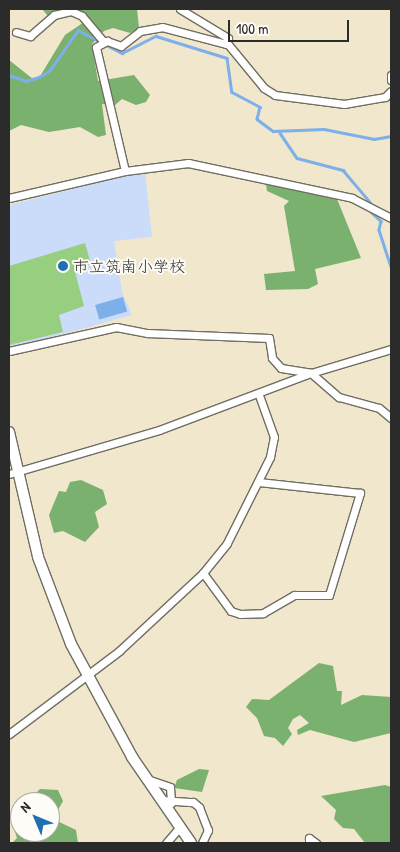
<!DOCTYPE html>
<meta charset="utf-8">
<style>
body{margin:0}
#map{position:relative;width:400px;height:852px;overflow:hidden;background:#f0e7cc;font-family:"Patrick Hand","Klee One",sans-serif}
div>[style]{position:absolute}
[style*='--x']{left:calc(var(--x)*1px);top:calc(var(--y)*1px);width:calc(var(--w)*1px);rotate:calc(var(--a)*1deg)}
.built>*{inset:0;background:#cadcf9}
.green>*{inset:0;background:#98ce80}
.forest>*{inset:0;background:#7ab16e}
.water>*{inset:0;background:#7dafe9;transform-origin:0 0}
.stream>*{height:2.5px;margin:-1.25px;padding:0 1.25px;transform-origin:1.25px;border-radius:1.25px;background:#7dafe9}
.roads{filter:drop-shadow(1px 0 #706d63) drop-shadow(-1px 0 #706d63) drop-shadow(0 1px #706d63) drop-shadow(0 -1px #706d63)}
.street>*{height:7px;margin:-3.5px;padding:0 3.5px;transform-origin:3.5px;border-radius:3.5px;background:#fff}
.secondary>*{height:10px;margin:-5px;padding:0 5px;transform-origin:5px;border-radius:5px;background:#fff}
.dots>*{width:14px;height:14px;translate:-50% -50%;box-sizing:border-box;border:2px solid #fdfcf7;border-radius:50%}
span{translate:-50% -50%;white-space:nowrap;text-align:center;line-height:1.15;-webkit-text-stroke:4px #fdfcf7;paint-order:stroke}
.poi-label{font-size:16px;color:#2b2b2b}
.left{translate:0 -50%;text-align:left}
.frame{position:absolute;inset:0;border:10px solid #2b2b2b;pointer-events:none}
.north{position:absolute;left:10px;top:792px;width:50px;height:50px;box-sizing:border-box;background:#fdfcf7;border:1px solid #a9a8a5;border-radius:50%;rotate:315deg;font-size:14px;font-weight:700;line-height:20px;text-align:center;color:#2b2b2b}
.north::after{content:'';display:block;margin:auto;width:18px;height:22px;background:#1f6fb2;clip-path:polygon(50% 0,100% 100%,50% 72%,0 100%)}
.scale{position:absolute;left:228px;top:20px;width:121px;height:22px;box-sizing:border-box;border:2px solid #2b2b2b;border-top:0;padding-left:6px;font-size:15px;line-height:18px;white-space:nowrap;color:#2b2b2b;-webkit-text-stroke:4px #fdfcf7;paint-order:stroke}
</style>
<div id="map">
<div class="built">
<i style="clip-path:polygon(145px 171px,152px 237px,114px 241px,122px 292px,132px 315px,9px 349px,9px 205px)"></i>
</div>
<div class="green">
<i style="clip-path:polygon(85px 243px,91px 264px,74px 268px,84px 306px,59px 315px,63px 332px,9px 345px,9px 266px)"></i>
</div>
<div class="forest">
<i style="clip-path:polygon(42px 9px,137px 9px,139px 28px,130px 33px,113px 28px,104px 31px,92px 44px,98px 81px,134px 75px,150px 95px,146px 102px,136px 105px,122px 99px,114px 106px,102px 104px,106px 135px,98px 137px,80px 127px,49px 132px,21px 125px,9px 131px,9px 60px,33px 79px,39px 78px,65px 35px,87px 20px,81px 12px,52px 21px)"></i>
<i style="clip-path:polygon(274px 183px,337px 199px,361px 258px,315px 269px,318px 284px,308px 289px,266px 290px,264px 274px,295px 271px,284px 206px,289px 201px,267px 191px,266px 185px)"></i>
<i style="clip-path:polygon(81px 480px,103px 490px,107px 504px,95px 512px,99px 527px,85px 542px,63px 531px,54px 533px,49px 515px,59px 491px,66px 492px,70px 482px)"></i>
<i style="clip-path:polygon(319px 663px,333px 666px,337px 691px,342px 691px,341px 705px,362px 695px,391px 697px,391px 733px,354px 742px,310px 730px,298px 735px,297px 730px,309px 723px,300px 715px,293px 719px,288px 728px,292px 734px,283px 746px,275px 738px,264px 736px,257px 718px,246px 707px,252px 699px,269px 700px)"></i>
<i style="clip-path:polygon(199px 769px,209px 770px,202px 792px,174px 788px,177px 780px)"></i>
<i style="clip-path:polygon(385px 785px,391px 787px,391px 843px,365px 843px,354px 829px,343px 828px,334px 819px,336px 810px,321px 796px)"></i>
<i style="clip-path:polygon(40px 789px,58px 790px,63px 801px,53px 819px,76px 830px,78px 843px,12px 843px,17px 838px,14px 829px,20px 812px,20px 832px,50px 832px,50px 802px,27px 802px)"></i>
</div>
<div class="water">
<i style="left:123px;top:297px;width:15px;height:29px;rotate:74deg"></i>
</div>
<div class="stream">
<i style="--x:9;--y:75;--w:18;--a:19"></i>
<i style="--x:26;--y:81;--w:14;--a:-17"></i>
<i style="--x:39;--y:77;--w:13;--a:-32"></i>
<i style="--x:50;--y:70;--w:49;--a:-55"></i>
<i style="--x:78;--y:30;--w:50;--a:27.6"></i>
<i style="--x:122;--y:53;--w:38;--a:-27"></i>
<i style="--x:156;--y:36;--w:74;--a:17.2"></i>
<i style="--x:227;--y:58;--w:34;--a:82"></i>
<i style="--x:232;--y:92;--w:32;--a:28"></i>
<i style="--x:260;--y:107;--w:12;--a:104"></i>
<i style="--x:257;--y:119;--w:20;--a:37"></i>
<i style="--x:273;--y:131;--w:51;--a:-2.2"></i>
<i style="--x:324;--y:129;--w:51;--a:11.3"></i>
<i style="--x:374;--y:139;--w:17;--a:-10"></i>
<i style="--x:280;--y:133;--w:30;--a:56"></i>
<i style="--x:297;--y:158;--w:48;--a:14.6"></i>
<i style="--x:343;--y:170;--w:42;--a:49.8"></i>
<i style="--x:370;--y:211;--w:15;--a:42"></i>
<i style="--x:381;--y:221;--w:9;--a:103"></i>
<i style="--x:379;--y:230;--w:39;--a:72"></i>
</div>
<div class="roads">
<div class="street">
<i style="--x:16;--y:32;--w:15;--a:16"></i>
<i style="--x:30;--y:36;--w:32;--a:-41"></i>
<i style="--x:54;--y:15;--w:17;--a:-13"></i>
<i style="--x:71;--y:11;--w:12;--a:24"></i>
<i style="--x:82;--y:16;--w:34;--a:50"></i>
<i style="--x:227;--y:43;--w:58;--a:50.6"></i>
<i style="--x:264;--y:88;--w:13;--a:32"></i>
<i style="--x:275;--y:95;--w:70;--a:7.4"></i>
<i style="--x:344;--y:104;--w:42;--a:-9.7"></i>
<i style="--x:385;--y:97;--w:8;--a:-45"></i>
<i style="--x:391;--y:75;--w:5;--a:90"></i>
<i style="--x:125;--y:171;--w:127;--a:-103.2"></i>
<i style="--x:96;--y:47;--w:13;--a:-29"></i>
<i style="--x:107;--y:41;--w:15;--a:20"></i>
<i style="--x:121;--y:46;--w:24;--a:-38"></i>
<i style="--x:140;--y:31;--w:22;--a:-10"></i>
<i style="--x:162;--y:27;--w:66;--a:14.9"></i>
<i style="--x:226;--y:44;--w:6;--a:-72"></i>
<i style="--x:228;--y:38;--w:56;--a:-148.9"></i>
<i style="--x:9;--y:198;--w:119;--a:-13.1"></i>
<i style="--x:125;--y:171;--w:64;--a:-7.2"></i>
<i style="--x:188;--y:163;--w:168;--a:12"></i>
<i style="--x:352;--y:198;--w:44;--a:27.1"></i>
<i style="--x:9;--y:351;--w:110;--a:-12.6"></i>
<i style="--x:116;--y:327;--w:32;--a:11"></i>
<i style="--x:147;--y:333;--w:122;--a:2.3"></i>
<i style="--x:269;--y:338;--w:20;--a:81"></i>
<i style="--x:272;--y:358;--w:13;--a:48"></i>
<i style="--x:281;--y:368;--w:30;--a:9"></i>
<i style="--x:311;--y:373;--w:37;--a:41"></i>
<i style="--x:339;--y:397;--w:41;--a:15.4"></i>
<i style="--x:379;--y:408;--w:16;--a:40"></i>
<i style="--x:9;--y:474;--w:156;--a:-16.3"></i>
<i style="--x:159;--y:430;--w:162;--a:-20.6"></i>
<i style="--x:311;--y:373;--w:84;--a:-16.7"></i>
<i style="--x:203;--y:573;--w:47;--a:53.6"></i>
<i style="--x:231;--y:611;--w:9;--a:18"></i>
<i style="--x:240;--y:614;--w:23;--a:-2"></i>
<i style="--x:263;--y:613;--w:36;--a:-30"></i>
<i style="--x:294;--y:595;--w:35;--a:0"></i>
<i style="--x:329;--y:595;--w:107;--a:-73.1"></i>
<i style="--x:360;--y:493;--w:102;--a:-173.8"></i>
<i style="--x:9;--y:734;--w:138;--a:-37"></i>
<i style="--x:119;--y:651;--w:115;--a:-42.9"></i>
<i style="--x:203;--y:573;--w:38;--a:-51"></i>
<i style="--x:227;--y:543;--w:96;--a:-63.4"></i>
<i style="--x:270;--y:457;--w:20;--a:-79"></i>
<i style="--x:274;--y:437;--w:45;--a:-109.7"></i>
<i style="--x:147;--y:779;--w:24;--a:19"></i>
<i style="--x:170;--y:787;--w:16;--a:86"></i>
<i style="--x:161;--y:800;--w:32;--a:4"></i>
<i style="--x:193;--y:802;--w:8;--a:40"></i>
<i style="--x:199;--y:807;--w:25;--a:69"></i>
<i style="--x:208;--y:830;--w:14;--a:115"></i>
<i style="--x:166;--y:843;--w:21;--a:-49"></i>
<i style="--x:309;--y:843;--w:5;--a:-90"></i>
<i style="--x:309;--y:838;--w:9;--a:36"></i>
</div>
<div class="secondary">
<i style="--x:9;--y:432;--w:128;--a:76.9"></i>
<i style="--x:38;--y:557;--w:93;--a:69.2"></i>
<i style="--x:71;--y:644;--w:128;--a:61.6"></i>
<i style="--x:132;--y:757;--w:104;--a:55.5"></i>
</div>
</div>
<div class="dots">
<i style="left:63px;top:266px;background:#1f6fb2"></i>
</div>
<div class="poi-label">
<span class="left" style="left:73px;top:266px">市立筑南小学校</span>
</div>
<div class="frame"></div>
<div class="north">N</div>
<div class="scale">100 m</div>
</div>
